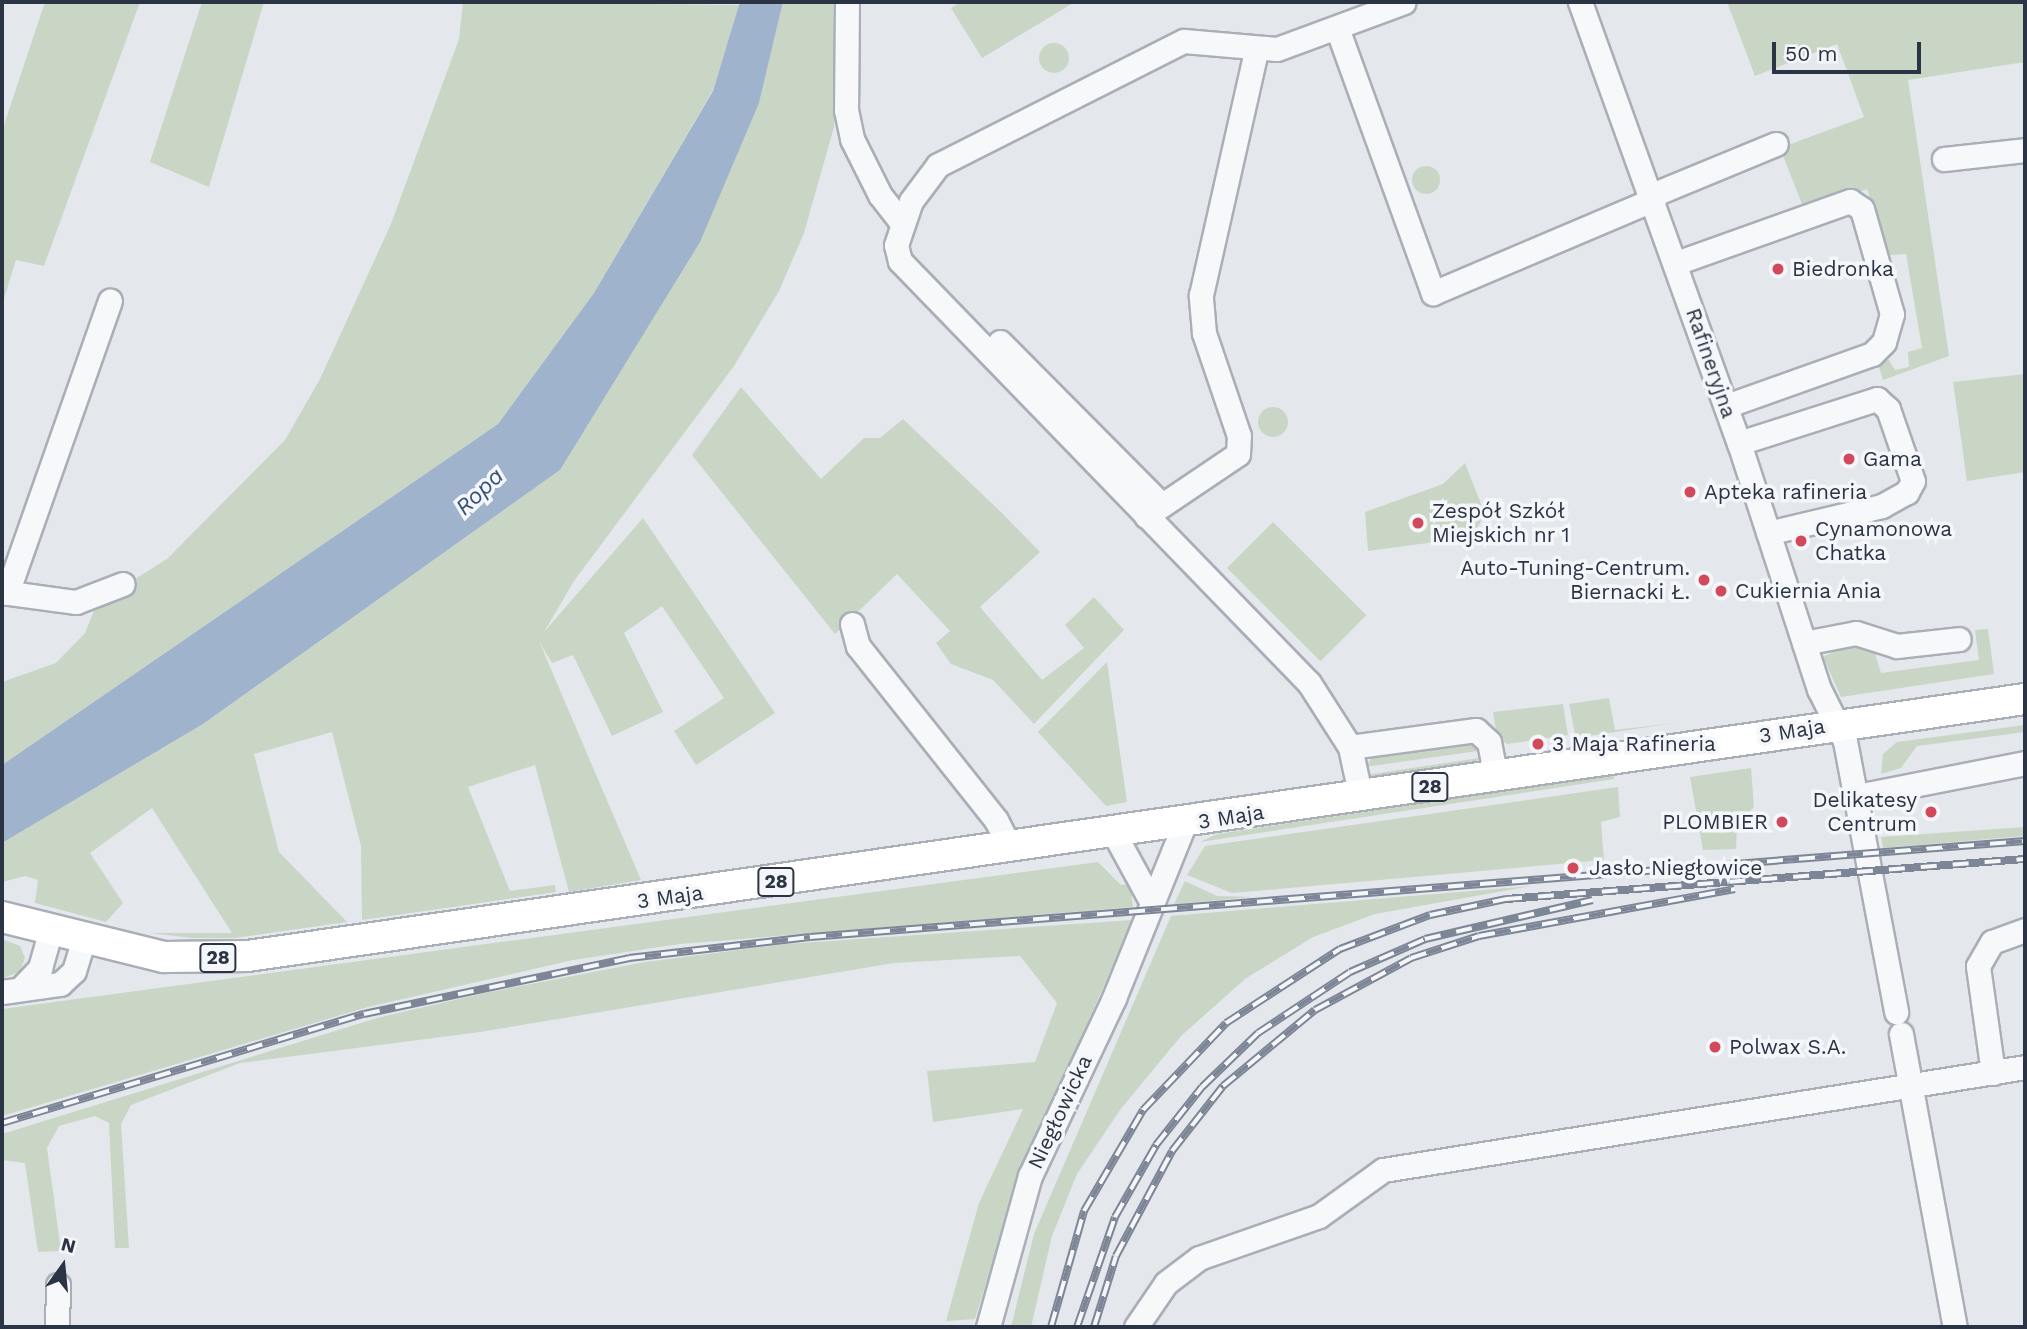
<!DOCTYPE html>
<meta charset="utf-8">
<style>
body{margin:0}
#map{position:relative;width:2027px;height:1329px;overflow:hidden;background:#e4e7ec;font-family:"Work Sans",sans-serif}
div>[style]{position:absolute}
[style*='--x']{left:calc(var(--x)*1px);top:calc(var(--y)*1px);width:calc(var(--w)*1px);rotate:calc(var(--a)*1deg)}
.green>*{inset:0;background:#c9d6c5;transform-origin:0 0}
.round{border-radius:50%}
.water>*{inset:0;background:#9fb4cc}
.roads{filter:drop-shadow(2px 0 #a9aeb7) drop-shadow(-2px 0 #a9aeb7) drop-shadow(0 2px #a9aeb7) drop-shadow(0 -2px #a9aeb7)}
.minor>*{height:23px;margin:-11.5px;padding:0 11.5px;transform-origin:11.5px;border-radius:11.5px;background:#f7f8fa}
.major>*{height:30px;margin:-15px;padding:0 15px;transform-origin:15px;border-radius:15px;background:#fff}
.rail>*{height:8px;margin-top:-4px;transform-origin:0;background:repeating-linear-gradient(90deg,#f4f6f9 0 16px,#7d8696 0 32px);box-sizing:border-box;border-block:2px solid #7d8696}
.dots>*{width:19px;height:19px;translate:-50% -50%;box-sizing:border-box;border:4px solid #f4f6f9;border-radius:50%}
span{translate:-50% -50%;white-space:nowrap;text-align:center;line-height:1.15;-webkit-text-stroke:7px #f4f6f9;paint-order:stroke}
.shield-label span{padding:2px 5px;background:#f4f6f9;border:2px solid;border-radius:5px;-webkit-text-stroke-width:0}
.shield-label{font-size:19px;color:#2b3445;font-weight:700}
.poi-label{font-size:21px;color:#2b3445}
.left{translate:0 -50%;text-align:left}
.right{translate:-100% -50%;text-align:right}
.street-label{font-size:21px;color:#2b3445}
.water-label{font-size:23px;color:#34527a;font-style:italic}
.frame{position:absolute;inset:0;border:4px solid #2b3445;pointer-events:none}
.north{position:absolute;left:28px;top:1231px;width:70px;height:70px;-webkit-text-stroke:5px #f4f6f9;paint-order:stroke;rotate:15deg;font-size:19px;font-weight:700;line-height:28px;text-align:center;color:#2b3445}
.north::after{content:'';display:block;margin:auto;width:24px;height:32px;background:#2b3445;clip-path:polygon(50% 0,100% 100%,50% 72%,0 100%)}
.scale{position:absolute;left:1772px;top:42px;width:149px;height:32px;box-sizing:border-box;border:4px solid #2b3445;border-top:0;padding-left:9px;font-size:21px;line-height:24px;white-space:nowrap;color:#2b3445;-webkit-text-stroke:5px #f4f6f9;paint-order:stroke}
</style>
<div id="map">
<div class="green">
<i style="clip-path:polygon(45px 2px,140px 2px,44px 266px,16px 260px,2px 305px,2px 131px)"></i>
<i style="clip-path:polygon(202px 2px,264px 2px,209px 187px,150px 162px)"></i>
<i style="clip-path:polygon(463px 2px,741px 5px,713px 90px,594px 293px,498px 424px,2px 765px,2px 682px,56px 663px,85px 633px,97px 603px,167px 559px,285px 440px,320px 379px,391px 224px,459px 39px)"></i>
<i style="clip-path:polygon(783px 2px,841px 2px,834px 127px,804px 233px,779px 291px,734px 366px,574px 581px,544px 632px,643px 518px,775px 713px,696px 765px,674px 731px,724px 698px,662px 606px,624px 633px,663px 712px,612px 736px,573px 655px,552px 663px,539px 641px,641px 880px,569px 892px,535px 765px,468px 787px,510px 891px,555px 885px,556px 892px,362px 920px,361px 846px,332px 732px,254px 754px,279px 852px,347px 922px,235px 938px,192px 938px,150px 933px,232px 933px,152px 808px,90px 853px,123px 903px,106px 922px,35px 903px,38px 880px,25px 876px,2px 882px,2px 843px,203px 724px,560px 470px,759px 103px)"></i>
<i style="clip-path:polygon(960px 2px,1075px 2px,982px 58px,951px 8px)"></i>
<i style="clip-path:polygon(1727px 2px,2025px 2px,2025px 62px,1908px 80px,1949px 356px,1883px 380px,1877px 361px,1889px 360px,1895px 370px,1909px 367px,1908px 352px,1922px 348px,1906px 254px,1889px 255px,1867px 189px,1805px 212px,1780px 148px,1864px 117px,1837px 44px,1755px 76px)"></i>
<i class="round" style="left:1039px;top:43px;width:30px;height:30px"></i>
<i class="round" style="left:1412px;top:166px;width:28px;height:28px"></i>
<i style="clip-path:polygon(2025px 374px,2025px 472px,1967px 481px,1953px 382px)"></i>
<i style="clip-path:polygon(741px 387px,821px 479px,864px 438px,880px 438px,903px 419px,1002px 513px,1040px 552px,980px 607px,1042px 680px,1084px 648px,1065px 625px,1094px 597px,1124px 630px,1034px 724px,993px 680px,951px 664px,936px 643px,950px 631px,897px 574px,835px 634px,692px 455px)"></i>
<i class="round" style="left:1258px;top:407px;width:30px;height:30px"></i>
<i style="clip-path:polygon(1465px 463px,1485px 514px,1472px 537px,1368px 551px,1365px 512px,1443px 484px)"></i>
<i style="left:1273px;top:522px;width:132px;height:65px;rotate:45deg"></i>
<i style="clip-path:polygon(1988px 629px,1994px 674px,1841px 697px,1823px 657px,1853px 642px,1874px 650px,1881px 673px,1979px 660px,1975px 630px)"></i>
<i style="clip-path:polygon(1107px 662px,1127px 802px,1106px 806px,1038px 732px)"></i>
<i style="clip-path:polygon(1609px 698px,1615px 730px,1675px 723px,1588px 736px,1575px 734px,1569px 704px)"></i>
<i style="clip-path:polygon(1563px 704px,1568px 735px,1507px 744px,1497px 737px,1493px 712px)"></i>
<i style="clip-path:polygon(2025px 725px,2025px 732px,1917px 746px,1901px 768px,1881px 774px,1883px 754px,1897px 742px)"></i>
<i style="clip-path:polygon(1470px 741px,1478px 751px,1364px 767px,1376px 754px)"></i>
<i style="clip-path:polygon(1479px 758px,1475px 765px,1368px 780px,1365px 775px)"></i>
<i style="clip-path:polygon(1751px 768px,1754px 807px,1737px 825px,1736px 849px,1703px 850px,1690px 777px)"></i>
<i style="clip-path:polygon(1614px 775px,1614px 779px,1200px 842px,1217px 834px)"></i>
<i style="clip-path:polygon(1618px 787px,1620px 817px,1601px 822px,1604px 860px,1232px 893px,1187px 875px,1205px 846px)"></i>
<i style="clip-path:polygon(2025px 827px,2025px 836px,1883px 848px,1881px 837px)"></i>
<i style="clip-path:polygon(1098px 862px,1121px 885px,1130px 884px,1133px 907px,680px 944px,573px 960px,368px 1007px,2px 1116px,2px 1009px)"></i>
<i style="clip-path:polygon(1185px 881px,1217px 896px,1253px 897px,1174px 904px)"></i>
<i style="clip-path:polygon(1531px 886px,1375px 914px,1313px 937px,1245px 979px,1181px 1036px,1120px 1110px,1077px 1174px,1052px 1236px,1031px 1327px,1011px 1327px,1034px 1234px,1171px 916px)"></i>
<i style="clip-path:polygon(1133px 920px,1018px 1180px,975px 1319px,946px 1321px,979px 1203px,1023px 1109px,933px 1122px,927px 1071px,1035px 1062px,1057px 1003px,1020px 956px,894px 963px,480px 1032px,240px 1063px,131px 1105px,121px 1124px,129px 1248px,115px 1248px,109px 1123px,95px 1116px,59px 1126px,47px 1148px,61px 1251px,38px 1252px,25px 1163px,2px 1160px,2px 1134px,377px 1018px,480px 994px,645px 962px,786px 944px)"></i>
<i style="clip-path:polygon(2px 939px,20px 946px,25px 958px,20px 971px,2px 979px)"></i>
</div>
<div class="water">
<i style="clip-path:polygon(740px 2px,783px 2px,759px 103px,700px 242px,560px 470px,203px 724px,2px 843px,2px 765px,498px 424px,594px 293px,713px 91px)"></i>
</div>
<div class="roads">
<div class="minor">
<i style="--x:847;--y:2;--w:108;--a:90.5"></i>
<i style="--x:846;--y:110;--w:30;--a:78"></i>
<i style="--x:852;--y:139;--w:63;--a:63.4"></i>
<i style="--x:880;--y:195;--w:36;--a:52"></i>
<i style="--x:1580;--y:2;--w:469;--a:70.2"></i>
<i style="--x:1739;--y:443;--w:259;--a:72"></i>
<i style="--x:1819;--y:689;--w:58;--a:63.4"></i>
<i style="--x:1845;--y:741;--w:276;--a:79.3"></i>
<i style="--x:1337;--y:28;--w:282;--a:70.1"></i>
<i style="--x:1433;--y:293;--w:240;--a:-23"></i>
<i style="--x:1944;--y:159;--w:81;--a:-6.3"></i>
<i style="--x:1652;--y:195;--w:134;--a:-22.4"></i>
<i style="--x:1676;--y:263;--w:185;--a:-19.6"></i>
<i style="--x:1850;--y:201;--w:14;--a:34"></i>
<i style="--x:1862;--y:209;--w:109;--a:74.1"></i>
<i style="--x:1892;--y:314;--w:29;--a:106"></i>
<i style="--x:1884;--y:342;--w:17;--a:135"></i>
<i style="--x:1872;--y:354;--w:155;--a:160.4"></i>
<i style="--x:1000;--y:342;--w:228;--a:45.2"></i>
<i style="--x:1739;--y:443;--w:145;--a:-17.7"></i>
<i style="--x:1877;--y:399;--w:15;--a:42"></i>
<i style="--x:1888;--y:409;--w:76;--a:70.9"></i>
<i style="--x:1913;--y:481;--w:13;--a:119"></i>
<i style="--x:1907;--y:492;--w:29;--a:151"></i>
<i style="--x:1882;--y:506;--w:117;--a:166.7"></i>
<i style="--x:1146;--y:516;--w:111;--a:-34"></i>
<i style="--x:1238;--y:454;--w:18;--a:-87"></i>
<i style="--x:1239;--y:436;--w:109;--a:-108.8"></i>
<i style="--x:1204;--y:333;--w:38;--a:-95"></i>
<i style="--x:1201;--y:295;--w:251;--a:-77.3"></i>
<i style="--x:2;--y:592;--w:75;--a:7.7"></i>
<i style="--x:76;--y:602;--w:50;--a:-21"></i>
<i style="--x:7;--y:593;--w:310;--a:-70.6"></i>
<i style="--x:852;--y:624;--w:23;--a:75"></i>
<i style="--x:858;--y:646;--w:222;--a:51.6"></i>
<i style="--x:996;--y:820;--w:31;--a:63"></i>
<i style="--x:1804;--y:643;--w:53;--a:-10.9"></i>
<i style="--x:1856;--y:633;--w:43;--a:17.6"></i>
<i style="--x:1897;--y:646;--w:62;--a:-6.4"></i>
<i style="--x:1350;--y:747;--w:127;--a:-7.7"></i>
<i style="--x:1476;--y:730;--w:18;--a:43"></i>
<i style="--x:1489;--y:742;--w:36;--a:79"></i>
<i style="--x:1857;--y:796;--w:171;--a:-11.1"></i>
<i style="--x:1361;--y:798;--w:52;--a:-102.2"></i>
<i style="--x:1350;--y:747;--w:76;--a:-122.6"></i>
<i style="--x:1309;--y:683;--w:588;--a:-134.1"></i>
<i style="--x:900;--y:261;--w:16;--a:-104"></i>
<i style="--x:896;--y:245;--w:46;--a:-71.2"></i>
<i style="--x:911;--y:201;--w:45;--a:-53.1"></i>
<i style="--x:938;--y:165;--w:275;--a:-26.8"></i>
<i style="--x:1184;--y:41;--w:93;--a:4.9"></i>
<i style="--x:1277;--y:49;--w:135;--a:-20.3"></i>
<i style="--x:1115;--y:835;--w:77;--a:61.4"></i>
<i style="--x:21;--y:988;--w:28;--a:-46"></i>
<i style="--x:40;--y:968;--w:41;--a:-74.2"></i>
<i style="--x:2;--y:992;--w:59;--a:-7.9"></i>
<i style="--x:60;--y:984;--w:19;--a:-43"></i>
<i style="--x:74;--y:971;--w:34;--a:-73"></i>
<i style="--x:1901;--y:1034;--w:298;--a:79.6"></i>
<i style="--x:1993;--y:1073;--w:108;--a:-98"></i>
<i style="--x:1978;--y:966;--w:28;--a:-60"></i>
<i style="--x:1992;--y:942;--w:35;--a:-20"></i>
<i style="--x:57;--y:1327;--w:42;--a:-88.6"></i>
<i style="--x:988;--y:1327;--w:157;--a:-74.5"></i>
<i style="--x:1030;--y:1176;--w:197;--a:-64.7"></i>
<i style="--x:1114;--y:998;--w:187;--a:-68"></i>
<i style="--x:1136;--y:1327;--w:53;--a:-55.7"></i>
<i style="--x:1166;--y:1283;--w:41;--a:-37.1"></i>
<i style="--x:1199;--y:1258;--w:127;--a:-19.3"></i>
<i style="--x:1319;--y:1216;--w:79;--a:-35.7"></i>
<i style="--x:1383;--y:1170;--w:650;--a:-9.11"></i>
</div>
<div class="major">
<i style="--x:2;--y:917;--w:167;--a:13.9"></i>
<i style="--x:164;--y:957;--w:84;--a:-0.7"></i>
<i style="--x:248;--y:956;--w:1795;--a:-8.23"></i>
</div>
</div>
<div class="rail">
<i style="--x:2;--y:1123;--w:378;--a:-16.8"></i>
<i style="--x:364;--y:1014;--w:271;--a:-11.9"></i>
<i style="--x:629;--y:958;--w:182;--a:-6.6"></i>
<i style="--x:810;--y:937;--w:1219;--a:-4.52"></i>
<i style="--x:1051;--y:1327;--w:121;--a:-74.1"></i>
<i style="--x:1084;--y:1211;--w:117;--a:-59.7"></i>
<i style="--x:1143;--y:1110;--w:120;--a:-46.3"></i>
<i style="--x:1226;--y:1023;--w:136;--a:-33"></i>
<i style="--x:1340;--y:949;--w:96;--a:-20.7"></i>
<i style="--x:1430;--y:915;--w:78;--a:-11.9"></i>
<i style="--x:1506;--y:899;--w:521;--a:-4.41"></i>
<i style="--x:1077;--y:1327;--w:116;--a:-70.9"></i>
<i style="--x:1115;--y:1217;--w:83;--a:-60.3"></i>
<i style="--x:1156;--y:1145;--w:74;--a:-51.6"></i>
<i style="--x:1202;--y:1087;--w:78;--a:-44"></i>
<i style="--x:1258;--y:1033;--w:110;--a:-33.5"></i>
<i style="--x:1350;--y:972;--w:82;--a:-23.7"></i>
<i style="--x:1425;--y:939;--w:172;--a:-13.1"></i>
<i style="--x:1094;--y:1327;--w:74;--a:-72.8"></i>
<i style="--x:1116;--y:1256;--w:119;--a:-61.9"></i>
<i style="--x:1172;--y:1151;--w:83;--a:-51.9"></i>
<i style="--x:1223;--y:1086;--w:119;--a:-39.6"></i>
<i style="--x:1315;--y:1010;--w:109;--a:-28.4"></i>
<i style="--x:1411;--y:958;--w:71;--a:-17.9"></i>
<i style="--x:1479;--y:936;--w:260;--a:-10.4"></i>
</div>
<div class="dots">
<i style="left:1778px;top:269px;background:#d1495b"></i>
<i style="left:1849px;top:459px;background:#d1495b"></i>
<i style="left:1690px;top:492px;background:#d1495b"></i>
<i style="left:1418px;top:523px;background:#d1495b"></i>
<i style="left:1801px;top:541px;background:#d1495b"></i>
<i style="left:1704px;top:580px;background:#d1495b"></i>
<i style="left:1721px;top:591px;background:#d1495b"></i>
<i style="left:1538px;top:744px;background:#d1495b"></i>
<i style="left:1931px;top:812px;background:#d1495b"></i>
<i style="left:1782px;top:822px;background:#d1495b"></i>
<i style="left:1573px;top:868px;background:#d1495b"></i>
<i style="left:1715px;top:1047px;background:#d1495b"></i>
</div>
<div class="shield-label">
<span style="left:1430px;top:787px">28</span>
<span style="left:776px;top:882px">28</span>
<span style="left:218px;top:958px">28</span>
</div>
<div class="poi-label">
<span class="left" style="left:1792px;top:269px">Biedronka</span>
<span class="left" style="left:1863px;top:459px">Gama</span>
<span class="left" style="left:1704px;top:492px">Apteka rafineria</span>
<span class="left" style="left:1432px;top:523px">Zespół Szkół<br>Miejskich nr 1</span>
<span class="left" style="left:1815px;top:541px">Cynamonowa<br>Chatka</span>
<span class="right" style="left:1690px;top:580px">Auto-Tuning-Centrum.<br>Biernacki Ł.</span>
<span class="left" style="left:1735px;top:591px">Cukiernia Ania</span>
<span class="left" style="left:1552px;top:744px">3 Maja Rafineria</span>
<span class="right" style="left:1917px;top:812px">Delikatesy<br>Centrum</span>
<span class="right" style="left:1768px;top:822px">PLOMBIER</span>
<span class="left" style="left:1589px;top:868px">Jasło Niegłowice</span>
<span class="left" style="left:1729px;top:1047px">Polwax S.A.</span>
</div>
<div class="street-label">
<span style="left:1711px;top:363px;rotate:71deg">Rafineryjna</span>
<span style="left:1792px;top:731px;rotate:-9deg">3 Maja</span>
<span style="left:1231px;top:817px;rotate:-9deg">3 Maja</span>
<span style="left:670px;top:897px;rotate:-8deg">3 Maja</span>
<span style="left:1060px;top:1112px;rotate:-65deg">Niegłowicka</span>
</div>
<div class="water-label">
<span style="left:480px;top:492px;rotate:-44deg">Ropa</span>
</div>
<div class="frame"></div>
<div class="north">N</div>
<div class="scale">50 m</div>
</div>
